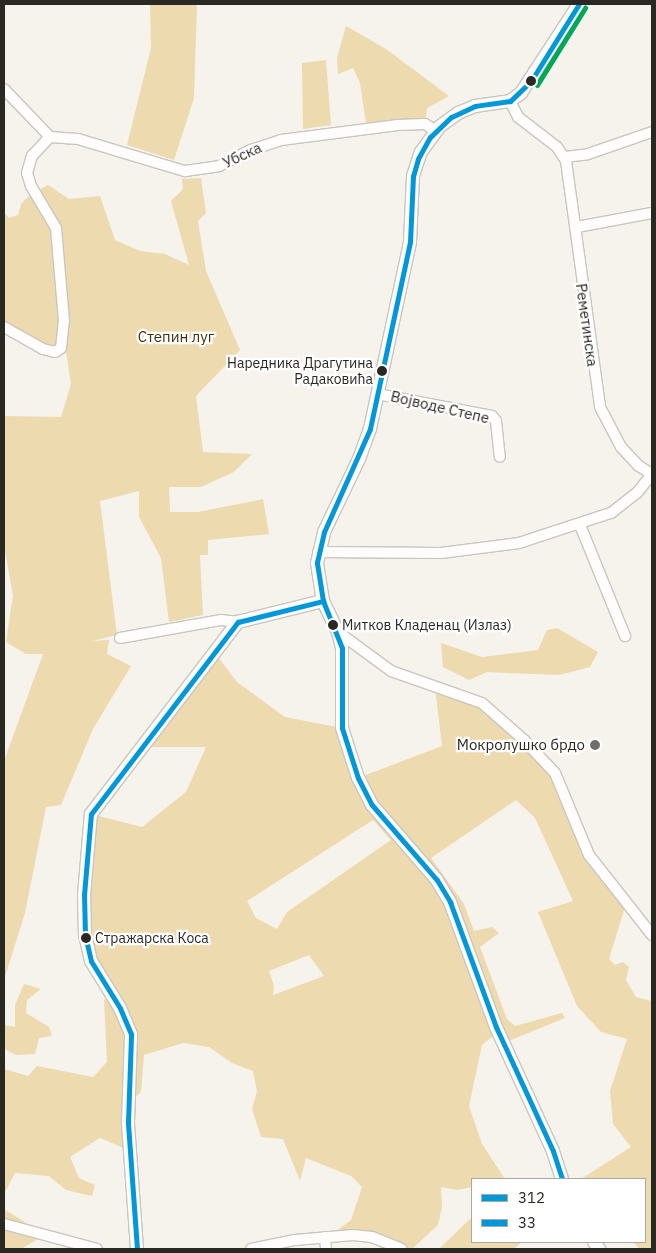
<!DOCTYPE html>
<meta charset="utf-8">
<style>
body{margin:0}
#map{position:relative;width:656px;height:1253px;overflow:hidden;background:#f5f3ec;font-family:"IBM Plex Sans",sans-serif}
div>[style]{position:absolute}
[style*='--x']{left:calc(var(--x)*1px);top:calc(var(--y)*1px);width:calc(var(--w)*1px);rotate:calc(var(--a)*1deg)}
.green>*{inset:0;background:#eddaae}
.roads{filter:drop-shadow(1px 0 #c8c6c1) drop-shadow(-1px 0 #c8c6c1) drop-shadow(0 1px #c8c6c1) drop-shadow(0 -1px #c8c6c1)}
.minor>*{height:10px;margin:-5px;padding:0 5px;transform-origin:5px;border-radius:5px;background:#fefdfc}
.tertiary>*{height:12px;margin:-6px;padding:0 6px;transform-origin:6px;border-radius:6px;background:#fefdfc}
.bus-1>*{height:5px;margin:-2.5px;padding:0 2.5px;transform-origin:2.5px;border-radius:2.5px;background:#0098da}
.bus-2>*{height:5px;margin:-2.5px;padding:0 2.5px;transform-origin:2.5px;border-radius:2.5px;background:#0098da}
.bus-3>*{height:5px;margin:-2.5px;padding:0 2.5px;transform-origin:2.5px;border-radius:2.5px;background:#00a859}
.dots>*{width:14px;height:14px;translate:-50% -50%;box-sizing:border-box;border:2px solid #fff;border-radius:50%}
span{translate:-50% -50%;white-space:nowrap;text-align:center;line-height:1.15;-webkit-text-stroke:4.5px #fff;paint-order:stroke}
.bus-label{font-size:14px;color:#2a2823}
.right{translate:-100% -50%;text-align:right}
.left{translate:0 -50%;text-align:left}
.street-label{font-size:15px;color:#2a2823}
.park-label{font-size:15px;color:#41310c}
.poi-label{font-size:15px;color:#2a2823}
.frame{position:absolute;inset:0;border:5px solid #2a2823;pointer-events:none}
.legend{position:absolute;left:471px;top:1178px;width:175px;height:65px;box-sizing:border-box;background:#fff;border:1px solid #aaa9a7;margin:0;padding:6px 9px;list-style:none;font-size:15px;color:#2a2823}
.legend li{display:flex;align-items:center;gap:10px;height:25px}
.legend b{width:25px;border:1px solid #aaa9a7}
</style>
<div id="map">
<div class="green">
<i style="clip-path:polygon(150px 4px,197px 4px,194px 98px,174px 160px,127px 145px,151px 48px)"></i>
<i style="clip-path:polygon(346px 26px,386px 49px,449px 96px,427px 108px,425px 124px,367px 130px,360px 83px,353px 68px,338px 74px,337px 58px)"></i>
<i style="clip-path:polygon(326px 60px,331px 125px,303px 129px,302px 63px)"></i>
<i style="clip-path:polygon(201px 178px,206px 213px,198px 221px,206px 271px,240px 350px,196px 396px,203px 452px,252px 454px,234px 472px,201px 487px,169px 487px,170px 512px,198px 512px,263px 499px,269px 534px,208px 540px,208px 555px,200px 555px,203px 615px,169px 622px,161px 558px,139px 517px,139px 491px,100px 501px,117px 635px,92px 641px,109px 640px,107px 654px,131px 666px,93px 729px,61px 805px,46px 807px,25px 913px,4px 980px,4px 761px,43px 654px,26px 654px,6px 642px,13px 595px,4px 546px,4px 416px,61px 417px,71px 384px,66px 351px,31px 338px,4px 323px,4px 213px,9px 218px,18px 215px,21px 204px,30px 195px,48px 185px,69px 199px,100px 196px,115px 240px,140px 251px,165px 254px,189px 265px,171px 201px,183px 189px,182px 179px)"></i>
<i style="clip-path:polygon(557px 628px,598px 652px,590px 667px,559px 675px,487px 672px,469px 680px,443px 667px,441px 643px,482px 657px,538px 650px,547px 630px)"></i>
<i style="clip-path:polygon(evenodd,215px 653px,237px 682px,285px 717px,342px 728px,358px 778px,442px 746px,435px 687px,478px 703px,556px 770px,582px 837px,626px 904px,609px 959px,615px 965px,623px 962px,629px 967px,626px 980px,636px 997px,652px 1001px,652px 1249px,640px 1249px,633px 1242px,645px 1242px,645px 1179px,581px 1179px,631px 1147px,613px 1124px,610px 1091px,627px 1039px,601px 1032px,577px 1006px,538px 912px,573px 901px,535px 818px,516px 800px,431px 858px,464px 904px,474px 931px,492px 927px,499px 933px,480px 947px,507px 1019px,515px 1026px,562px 1013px,565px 1018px,511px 1040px,494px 1035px,482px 1045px,469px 1106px,482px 1144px,505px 1179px,472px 1179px,472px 1187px,457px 1190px,441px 1187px,442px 1207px,438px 1225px,412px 1249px,335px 1232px,351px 1220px,362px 1187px,351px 1176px,306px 1158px,300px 1181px,283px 1139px,261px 1137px,252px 1109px,257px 1091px,253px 1071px,232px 1063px,209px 1047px,183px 1043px,144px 1055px,141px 1092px,128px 1103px,131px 1151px,100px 1138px,70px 1157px,79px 1178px,95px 1185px,92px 1196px,66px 1190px,49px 1176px,15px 1173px,4px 1194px,4px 1069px,28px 1076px,37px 1066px,93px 1077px,107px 1062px,104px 999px,118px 1007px,88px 950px,91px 814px,142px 827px,186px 792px,206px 747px,143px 747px,215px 653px,373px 820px,391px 840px,287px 912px,277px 929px,256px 918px,247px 901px,373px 820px,215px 653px,309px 955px,324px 976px,273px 995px,274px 986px,269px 971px,309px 955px)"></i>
<i style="clip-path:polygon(24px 984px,41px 989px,27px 1000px,26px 1013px,49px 1027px,52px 1036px,39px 1038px,35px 1054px,16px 1055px,4px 1049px,4px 1025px,15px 1027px,15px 1005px)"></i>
<i style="clip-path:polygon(4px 1209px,45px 1235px,21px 1249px,4px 1249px)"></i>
<i style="clip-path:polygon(472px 1217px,472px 1242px,522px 1242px,514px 1249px,439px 1249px)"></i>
</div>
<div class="roads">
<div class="minor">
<i style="--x:4;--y:89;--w:66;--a:46.2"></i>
<i style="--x:50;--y:137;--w:28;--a:4"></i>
<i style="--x:78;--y:139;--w:112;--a:16.7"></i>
<i style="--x:185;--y:171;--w:34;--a:-8"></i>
<i style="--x:219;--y:166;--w:36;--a:-27"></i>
<i style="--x:251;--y:150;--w:32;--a:-18"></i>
<i style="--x:281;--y:140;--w:118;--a:-7.3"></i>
<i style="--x:398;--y:125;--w:27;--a:-2"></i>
<i style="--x:425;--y:124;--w:13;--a:32"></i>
<i style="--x:510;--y:101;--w:18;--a:63"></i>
<i style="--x:518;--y:117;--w:49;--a:37.6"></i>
<i style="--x:557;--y:147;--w:17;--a:57"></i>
<i style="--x:566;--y:161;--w:248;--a:82.1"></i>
<i style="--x:600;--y:407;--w:45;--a:62.3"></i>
<i style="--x:621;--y:447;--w:26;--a:47"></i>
<i style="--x:639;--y:466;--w:15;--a:32"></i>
<i style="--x:565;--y:157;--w:23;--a:-7"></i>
<i style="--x:588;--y:154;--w:68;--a:-19"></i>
<i style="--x:577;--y:227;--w:76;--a:-10.6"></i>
<i style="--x:4;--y:327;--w:45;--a:29.4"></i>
<i style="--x:43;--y:349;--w:12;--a:14"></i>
<i style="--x:55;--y:352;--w:7;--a:-34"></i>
<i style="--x:61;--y:348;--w:27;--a:-84"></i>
<i style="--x:64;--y:321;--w:93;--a:-94.9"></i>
<i style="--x:56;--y:228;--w:49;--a:-120.8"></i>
<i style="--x:31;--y:186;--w:14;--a:-107"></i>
<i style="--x:27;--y:173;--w:18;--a:-74"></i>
<i style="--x:32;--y:156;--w:26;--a:-47"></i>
<i style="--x:377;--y:394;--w:117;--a:10.8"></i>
<i style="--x:492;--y:416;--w:6;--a:51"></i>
<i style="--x:496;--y:421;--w:36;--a:84"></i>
<i style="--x:580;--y:525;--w:120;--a:67.9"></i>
<i style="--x:318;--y:552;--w:123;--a:0.5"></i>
<i style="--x:441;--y:553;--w:79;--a:-7.3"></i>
<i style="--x:519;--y:543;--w:97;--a:-18.1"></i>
<i style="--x:611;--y:513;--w:33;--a:-38"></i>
<i style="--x:637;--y:493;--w:24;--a:-52"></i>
<i style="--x:338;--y:632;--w:66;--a:36.3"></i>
<i style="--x:391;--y:671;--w:96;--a:19.4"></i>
<i style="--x:482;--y:703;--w:56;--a:41.4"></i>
<i style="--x:524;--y:740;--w:45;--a:46.8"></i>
<i style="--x:555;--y:773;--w:89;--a:67.5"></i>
<i style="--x:589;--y:855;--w:102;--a:51.8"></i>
<i style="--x:120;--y:638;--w:103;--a:-10.1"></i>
<i style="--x:221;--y:620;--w:17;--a:7"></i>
<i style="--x:4;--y:1224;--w:96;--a:15"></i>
<i style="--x:325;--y:1237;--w:12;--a:85"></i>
<i style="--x:251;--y:1249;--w:45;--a:-11.6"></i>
<i style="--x:295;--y:1240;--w:58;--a:-4.9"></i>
<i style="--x:353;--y:1235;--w:19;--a:6"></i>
<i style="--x:372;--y:1237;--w:32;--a:22"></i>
</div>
<div class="tertiary">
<i style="--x:562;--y:1179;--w:29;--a:-108"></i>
<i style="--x:553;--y:1151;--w:136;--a:-114.7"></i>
<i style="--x:496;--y:1027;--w:133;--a:-110.2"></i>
<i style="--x:450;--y:902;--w:26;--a:-121"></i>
<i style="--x:437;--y:880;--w:99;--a:-130.9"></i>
<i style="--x:372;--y:805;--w:30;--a:-117"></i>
<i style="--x:358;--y:778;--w:52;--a:-107.7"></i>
<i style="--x:342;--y:728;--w:80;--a:-90"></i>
<i style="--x:342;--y:648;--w:16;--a:-104"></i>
<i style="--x:338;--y:632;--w:34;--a:-116"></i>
<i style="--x:323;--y:601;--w:38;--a:-99"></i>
<i style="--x:317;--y:563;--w:32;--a:-77"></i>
<i style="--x:324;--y:532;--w:81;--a:-64.4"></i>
<i style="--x:359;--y:459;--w:32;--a:-70"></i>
<i style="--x:370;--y:429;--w:191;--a:-77.9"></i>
<i style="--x:410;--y:242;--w:66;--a:-87.4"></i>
<i style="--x:413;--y:176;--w:25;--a:-72"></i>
<i style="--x:421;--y:152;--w:31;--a:-54"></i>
<i style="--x:439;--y:127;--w:24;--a:-36"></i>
<i style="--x:458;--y:113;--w:18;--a:-22"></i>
<i style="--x:475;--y:106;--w:35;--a:-8"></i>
<i style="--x:510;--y:101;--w:14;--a:-36"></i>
<i style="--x:521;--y:93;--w:106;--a:-56.9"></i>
<i style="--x:594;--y:1242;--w:9;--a:54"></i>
<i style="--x:137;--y:1249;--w:127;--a:-94.1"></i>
<i style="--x:128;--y:1122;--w:88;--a:-88"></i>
<i style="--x:131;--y:1034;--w:28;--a:-113"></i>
<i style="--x:120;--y:1008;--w:55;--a:-121.7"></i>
<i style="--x:91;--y:961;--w:27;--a:-103"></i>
<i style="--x:85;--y:935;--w:40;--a:-91.4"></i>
<i style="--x:84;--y:895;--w:81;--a:-85.1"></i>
<i style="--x:91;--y:814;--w:242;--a:-52.6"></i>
<i style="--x:238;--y:622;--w:88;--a:-13.9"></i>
</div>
</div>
<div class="bus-1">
<i style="--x:531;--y:81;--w:29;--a:136"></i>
<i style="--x:510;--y:101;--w:35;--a:172"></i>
<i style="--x:475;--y:106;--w:26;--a:155"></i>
<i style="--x:451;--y:117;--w:29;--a:136"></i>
<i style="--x:430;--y:137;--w:25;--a:119"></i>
<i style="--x:418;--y:159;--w:18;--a:106"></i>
<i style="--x:413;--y:176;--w:66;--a:92.6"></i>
<i style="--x:410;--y:242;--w:191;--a:102.1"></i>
<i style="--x:370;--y:429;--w:113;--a:114.1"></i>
<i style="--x:324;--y:532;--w:32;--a:103"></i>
<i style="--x:317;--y:563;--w:38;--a:81"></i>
<i style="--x:323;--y:601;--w:51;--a:68"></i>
<i style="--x:342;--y:648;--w:80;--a:90"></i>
<i style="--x:342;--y:728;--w:52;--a:72.3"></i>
<i style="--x:358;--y:778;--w:30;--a:63"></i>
<i style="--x:372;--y:805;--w:99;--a:49.1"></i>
<i style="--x:437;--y:880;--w:26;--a:59"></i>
<i style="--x:450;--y:902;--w:133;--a:69.8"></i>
<i style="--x:496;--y:1027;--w:136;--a:65.3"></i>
<i style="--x:553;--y:1151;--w:29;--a:72"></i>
<i style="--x:137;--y:1249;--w:127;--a:-94.1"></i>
<i style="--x:128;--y:1122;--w:88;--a:-88"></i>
<i style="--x:131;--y:1034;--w:28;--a:-113"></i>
<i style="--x:120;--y:1008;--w:55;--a:-121.7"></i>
<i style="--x:91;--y:961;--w:27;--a:-103"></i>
<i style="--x:85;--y:935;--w:40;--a:-91.4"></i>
<i style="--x:84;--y:895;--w:81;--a:-85.1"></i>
<i style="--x:91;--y:814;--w:242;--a:-52.6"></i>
<i style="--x:238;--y:622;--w:88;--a:-13.9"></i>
</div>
<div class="bus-2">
<i style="--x:531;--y:81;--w:91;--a:-58.1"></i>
</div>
<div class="bus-3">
<i style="--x:537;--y:85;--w:91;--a:-58.1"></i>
</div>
<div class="dots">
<i style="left:531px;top:81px;background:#2a2823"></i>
<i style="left:382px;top:371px;background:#2a2823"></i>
<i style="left:333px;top:625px;background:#2a2823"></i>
<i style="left:595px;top:745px;background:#716f69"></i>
<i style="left:86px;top:938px;background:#2a2823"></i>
</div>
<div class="bus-label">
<span class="right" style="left:373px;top:371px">Наредника Драгутина<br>Радаковића</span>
<span class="left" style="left:342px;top:625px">Митков Кладенац (Излаз)</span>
<span class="left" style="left:95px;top:938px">Стражарска Коса</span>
</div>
<div class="street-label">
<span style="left:242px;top:155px;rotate:-25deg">Убска</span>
<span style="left:587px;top:325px;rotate:82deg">Реметинска</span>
<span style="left:440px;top:407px;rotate:13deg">Војводе Степе</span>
</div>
<div class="park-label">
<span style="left:176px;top:337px">Степин луг</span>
</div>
<div class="poi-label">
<span class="right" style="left:585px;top:745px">Мокролушко брдо</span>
</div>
<div class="frame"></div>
<ul class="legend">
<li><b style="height:6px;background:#0098da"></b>312</li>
<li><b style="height:6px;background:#0098da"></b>33</li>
</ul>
</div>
